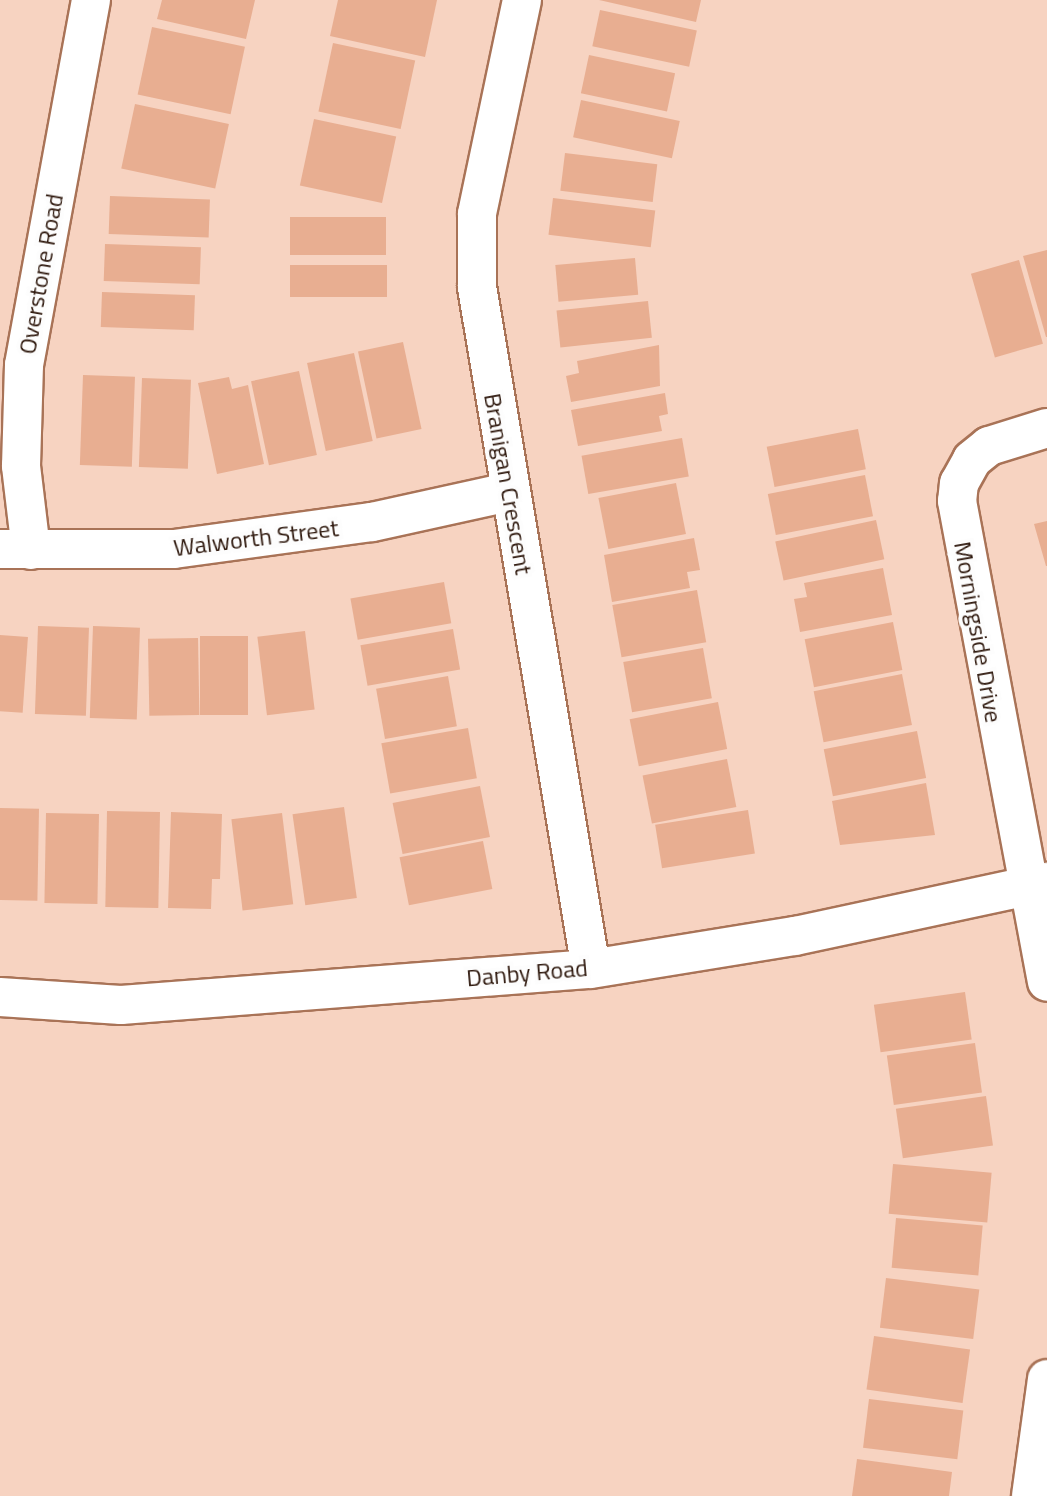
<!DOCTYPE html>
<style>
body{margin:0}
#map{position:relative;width:1047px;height:1496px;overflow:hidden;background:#f7d3c1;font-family:"Titillium Web",sans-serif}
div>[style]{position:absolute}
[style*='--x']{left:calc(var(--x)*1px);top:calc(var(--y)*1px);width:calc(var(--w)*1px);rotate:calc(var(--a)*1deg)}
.building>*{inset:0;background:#e8ae91;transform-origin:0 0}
.roads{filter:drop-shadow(2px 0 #a97357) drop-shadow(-2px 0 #a97357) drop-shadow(0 2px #a97357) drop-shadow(0 -2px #a97357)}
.minor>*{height:38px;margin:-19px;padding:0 19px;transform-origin:19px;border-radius:19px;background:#fff}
span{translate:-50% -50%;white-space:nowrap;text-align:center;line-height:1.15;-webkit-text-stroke:8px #fdfdfd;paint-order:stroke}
.street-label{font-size:24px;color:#2e180d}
</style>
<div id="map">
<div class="building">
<i style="clip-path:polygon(162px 0,255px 0,246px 39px,157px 19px)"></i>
<i style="clip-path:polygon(338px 0,437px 0,425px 57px,330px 36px)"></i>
<i style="clip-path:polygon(599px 0,701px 0,696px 22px)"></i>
<i style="left:600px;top:10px;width:99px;height:37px;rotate:12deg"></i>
<i style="left:152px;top:27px;width:95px;height:69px;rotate:12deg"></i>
<i style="left:333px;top:43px;width:84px;height:70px;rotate:12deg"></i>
<i style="left:589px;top:55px;width:88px;height:39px;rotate:12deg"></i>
<i style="left:581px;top:100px;width:101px;height:38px;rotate:12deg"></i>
<i style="left:135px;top:104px;width:96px;height:66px;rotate:12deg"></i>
<i style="left:314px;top:119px;width:84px;height:68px;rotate:12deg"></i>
<i style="left:565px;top:153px;width:93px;height:38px;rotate:7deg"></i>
<i style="left:110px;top:196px;width:100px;height:38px;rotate:2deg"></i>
<i style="left:553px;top:198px;width:103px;height:37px;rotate:7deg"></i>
<i style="left:290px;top:217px;width:96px;height:38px"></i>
<i style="left:105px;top:244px;width:96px;height:37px;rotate:2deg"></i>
<i style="clip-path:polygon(1047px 250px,1047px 337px,1046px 337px,1023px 256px)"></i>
<i style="left:635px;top:258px;width:37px;height:80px;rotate:85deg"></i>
<i style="left:1019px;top:260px;width:87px;height:50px;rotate:74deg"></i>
<i style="left:387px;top:265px;width:32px;height:97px;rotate:90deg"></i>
<i style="left:102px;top:292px;width:93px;height:35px;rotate:2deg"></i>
<i style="left:648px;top:301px;width:37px;height:92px;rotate:84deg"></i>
<i style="left:403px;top:342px;width:89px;height:46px;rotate:78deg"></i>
<i style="clip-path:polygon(659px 345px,660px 386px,571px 402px,566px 376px,579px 373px,577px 361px)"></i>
<i style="left:354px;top:353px;width:90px;height:48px;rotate:78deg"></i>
<i style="left:299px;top:371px;width:86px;height:49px;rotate:78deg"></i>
<i style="left:83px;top:375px;width:52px;height:90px;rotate:2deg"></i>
<i style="clip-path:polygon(229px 377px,232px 389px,248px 385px,264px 464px,217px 474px,198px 383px)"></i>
<i style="left:142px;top:378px;width:49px;height:89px;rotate:2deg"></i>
<i style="clip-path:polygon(665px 393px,668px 414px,659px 416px,662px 431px,578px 446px,571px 410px)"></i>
<i style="left:858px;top:429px;width:41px;height:93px;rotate:79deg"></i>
<i style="left:682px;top:438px;width:39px;height:102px;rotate:80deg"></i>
<i style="left:865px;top:475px;width:42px;height:99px;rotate:79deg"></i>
<i style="left:676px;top:483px;width:52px;height:79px;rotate:79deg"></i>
<i style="left:876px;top:520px;width:40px;height:103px;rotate:78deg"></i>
<i style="clip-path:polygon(1047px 521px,1047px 566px,1046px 566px,1034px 524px)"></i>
<i style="clip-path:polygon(694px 538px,700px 570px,687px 572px,690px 588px,612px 602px,604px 555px)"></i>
<i style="clip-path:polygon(883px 568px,892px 615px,800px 632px,794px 599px,807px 597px,804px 583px)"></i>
<i style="left:444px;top:582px;width:42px;height:95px;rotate:80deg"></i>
<i style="left:697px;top:590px;width:53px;height:86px;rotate:80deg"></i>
<i style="left:893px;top:622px;width:49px;height:90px;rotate:79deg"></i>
<i style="left:38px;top:626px;width:51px;height:88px;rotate:2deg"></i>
<i style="left:93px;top:626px;width:47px;height:92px;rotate:2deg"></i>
<i style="left:453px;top:629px;width:41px;height:94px;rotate:80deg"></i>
<i style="left:305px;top:631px;width:79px;height:48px;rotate:83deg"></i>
<i style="left:0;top:635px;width:28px;height:76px;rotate:4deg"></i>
<i style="left:200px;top:636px;width:48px;height:79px"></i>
<i style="left:198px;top:638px;width:77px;height:50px;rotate:89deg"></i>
<i style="left:703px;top:648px;width:51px;height:81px;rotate:80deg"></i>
<i style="left:902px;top:674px;width:52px;height:90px;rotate:79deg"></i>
<i style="left:448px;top:676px;width:51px;height:73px;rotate:80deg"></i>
<i style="left:718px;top:702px;width:48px;height:90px;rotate:79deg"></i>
<i style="left:468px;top:728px;width:51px;height:88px;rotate:80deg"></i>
<i style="left:917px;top:731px;width:48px;height:95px;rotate:79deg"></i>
<i style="left:727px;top:759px;width:49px;height:86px;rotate:79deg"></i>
<i style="clip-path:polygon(926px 783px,935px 835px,840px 845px,832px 801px)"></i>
<i style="left:480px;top:786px;width:52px;height:89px;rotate:79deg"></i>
<i style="left:344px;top:807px;width:92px;height:52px;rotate:82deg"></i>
<i style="left:0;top:808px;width:39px;height:92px;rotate:1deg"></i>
<i style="left:748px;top:810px;width:44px;height:94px;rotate:81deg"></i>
<i style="left:107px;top:811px;width:53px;height:96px;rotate:1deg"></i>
<i style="clip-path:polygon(171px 812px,222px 814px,220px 879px,212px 879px,211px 909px,168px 908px)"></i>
<i style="left:46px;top:813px;width:53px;height:90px;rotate:1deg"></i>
<i style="left:282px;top:813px;width:92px;height:51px;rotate:83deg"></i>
<i style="left:483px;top:841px;width:49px;height:85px;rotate:79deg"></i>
<i style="left:965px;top:992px;width:48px;height:92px;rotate:82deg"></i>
<i style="left:975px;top:1043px;width:50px;height:89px;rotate:82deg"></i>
<i style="left:986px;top:1096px;width:50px;height:91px;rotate:82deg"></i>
<i style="left:893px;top:1164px;width:99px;height:50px;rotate:5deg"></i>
<i style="left:896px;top:1218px;width:87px;height:50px;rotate:5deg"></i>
<i style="left:886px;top:1278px;width:94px;height:50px;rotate:7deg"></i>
<i style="left:874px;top:1336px;width:97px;height:54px;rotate:8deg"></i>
<i style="left:869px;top:1399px;width:95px;height:49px;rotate:7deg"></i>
<i style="clip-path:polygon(857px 1459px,952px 1472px,949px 1496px,852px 1496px)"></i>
</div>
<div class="roads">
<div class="minor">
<i style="--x:522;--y:0;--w:219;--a:101.9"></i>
<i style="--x:477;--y:214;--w:73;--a:90"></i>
<i style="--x:477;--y:287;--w:691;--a:80.51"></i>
<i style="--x:1047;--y:428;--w:61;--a:162.8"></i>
<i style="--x:989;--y:446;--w:22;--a:141"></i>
<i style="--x:972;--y:460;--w:26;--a:119"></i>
<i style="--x:959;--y:483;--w:18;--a:96"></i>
<i style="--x:957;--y:501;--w:489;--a:79.4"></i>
<i style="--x:0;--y:549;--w:174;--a:0"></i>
<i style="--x:174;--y:549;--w:200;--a:-7.8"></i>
<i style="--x:372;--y:522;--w:140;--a:-12.4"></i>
<i style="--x:31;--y:550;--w:85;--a:-96.8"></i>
<i style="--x:21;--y:466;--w:101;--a:-88.3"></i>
<i style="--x:24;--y:365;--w:371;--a:-79.6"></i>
<i style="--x:0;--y:997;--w:121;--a:3.8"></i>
<i style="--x:121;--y:1005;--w:471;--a:-4.4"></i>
<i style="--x:591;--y:969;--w:207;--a:-9.2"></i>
<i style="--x:795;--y:936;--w:258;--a:-12.1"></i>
<i style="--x:1031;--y:1496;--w:118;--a:-82.2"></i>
</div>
</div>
<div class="street-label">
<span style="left:41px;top:274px;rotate:-80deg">Overstone Road</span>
<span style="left:508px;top:484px;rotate:80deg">Branigan Crescent</span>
<span style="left:256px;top:538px;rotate:-7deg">Walworth Street</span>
<span style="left:978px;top:632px;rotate:80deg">Morningside Drive</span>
<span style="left:527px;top:973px;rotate:-5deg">Danby Road</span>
</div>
</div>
